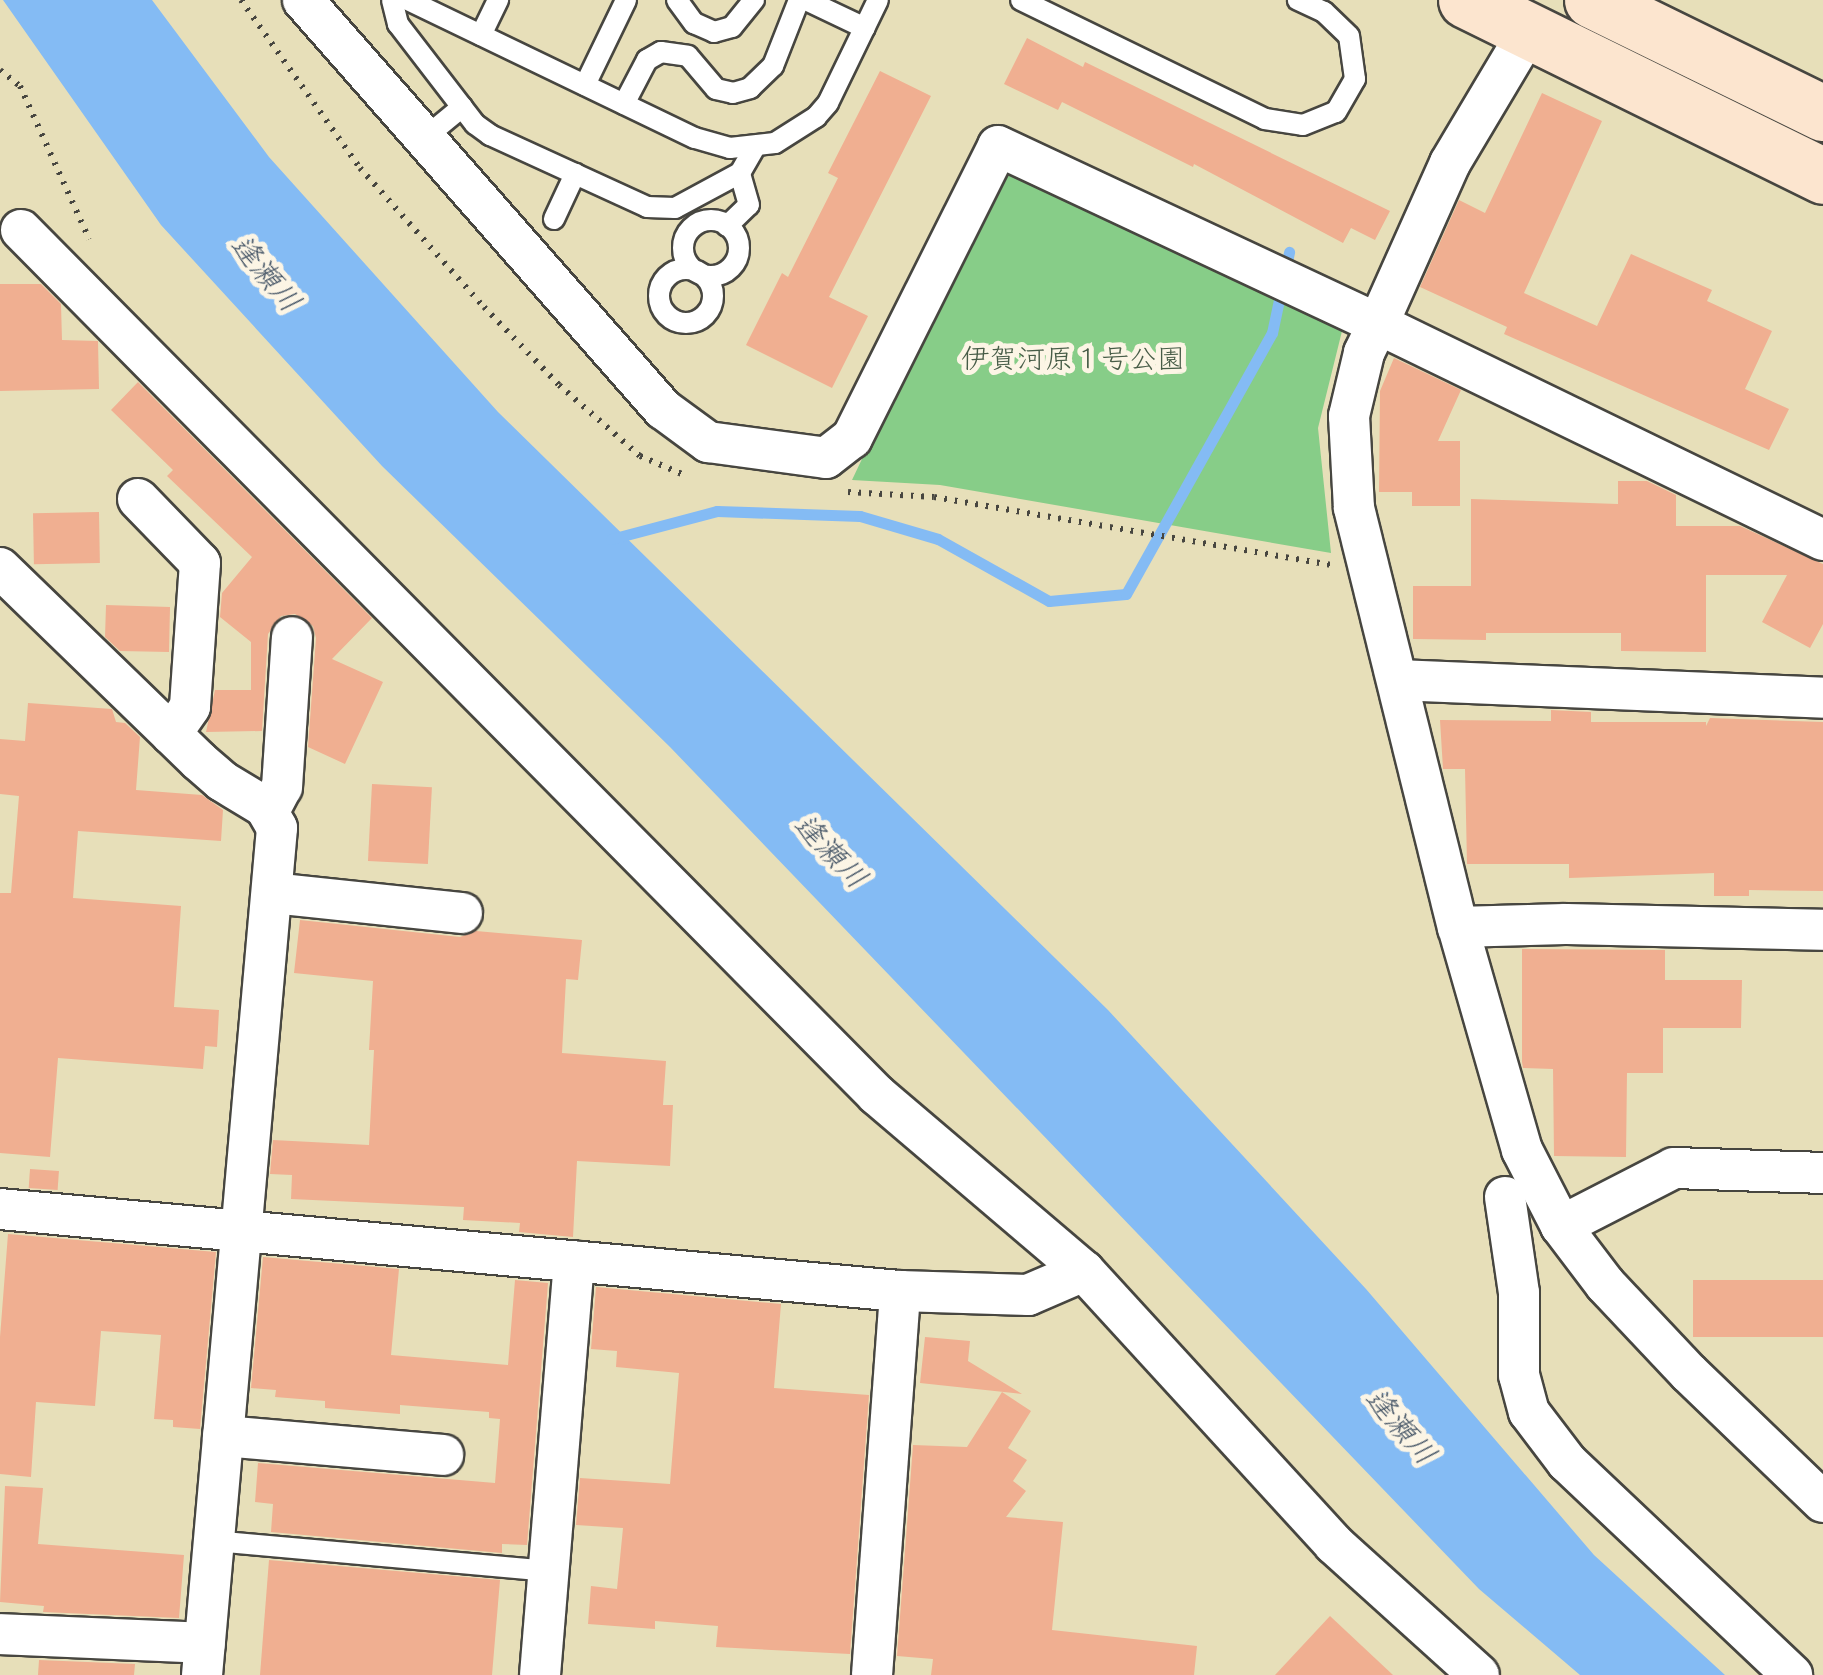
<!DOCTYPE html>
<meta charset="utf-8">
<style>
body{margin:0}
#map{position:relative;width:1823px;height:1675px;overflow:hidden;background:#e7dfb9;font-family:"Architects Daughter","Klee One",sans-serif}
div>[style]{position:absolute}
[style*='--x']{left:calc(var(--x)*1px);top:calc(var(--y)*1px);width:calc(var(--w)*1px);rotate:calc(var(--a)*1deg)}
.green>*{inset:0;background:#87cd88}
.water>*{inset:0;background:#84bbf4}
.stream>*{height:11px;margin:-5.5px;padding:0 5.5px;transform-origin:5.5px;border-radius:5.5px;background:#84bbf4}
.building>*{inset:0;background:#f0af91;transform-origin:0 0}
.path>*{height:6px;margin-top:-3px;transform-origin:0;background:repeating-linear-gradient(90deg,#474640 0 2.5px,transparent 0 10.5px)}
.roads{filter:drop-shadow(2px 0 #474640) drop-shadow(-2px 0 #474640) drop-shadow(0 2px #474640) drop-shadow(0 -2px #474640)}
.lane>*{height:20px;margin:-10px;padding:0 10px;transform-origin:10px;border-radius:10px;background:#fff}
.lane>.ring{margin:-10px;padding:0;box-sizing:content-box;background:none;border:20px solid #fff;border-radius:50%}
.street>*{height:40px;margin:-20px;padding:0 20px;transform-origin:20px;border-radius:20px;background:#fff}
.secondary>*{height:55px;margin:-27.5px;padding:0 27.5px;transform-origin:27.5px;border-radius:27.5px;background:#fce5cf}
span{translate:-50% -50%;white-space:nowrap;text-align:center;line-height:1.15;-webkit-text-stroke:10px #fcf5e5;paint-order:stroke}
.park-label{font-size:28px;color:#475c47}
.water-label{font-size:30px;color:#465667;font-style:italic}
</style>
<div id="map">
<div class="green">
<i style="clip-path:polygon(1003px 162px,1344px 323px,1318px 428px,1331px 553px,940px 485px,852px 480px)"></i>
</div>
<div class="water">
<i style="clip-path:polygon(3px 0,152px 0,269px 157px,498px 412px,1108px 1010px,1366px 1289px,1594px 1555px,1725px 1675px,1580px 1675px,1479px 1589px,670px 747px,382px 466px,161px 225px)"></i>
</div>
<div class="stream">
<i style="--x:611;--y:539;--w:110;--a:-14.8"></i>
<i style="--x:717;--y:511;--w:143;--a:2"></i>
<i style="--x:860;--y:516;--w:81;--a:16.4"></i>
<i style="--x:938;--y:539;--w:127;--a:29.2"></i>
<i style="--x:1049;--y:601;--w:77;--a:-5.2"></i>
<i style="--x:1126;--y:594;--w:299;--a:-60.8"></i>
<i style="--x:1272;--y:333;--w:83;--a:-78.1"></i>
</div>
<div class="building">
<i style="clip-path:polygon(1027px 38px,1083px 67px,1085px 62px,1390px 211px,1375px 240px,1351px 228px,1343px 243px,1194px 164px,1193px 167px,1062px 102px,1058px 110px,1004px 84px)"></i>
<i style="clip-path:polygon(880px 71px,931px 96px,829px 297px,868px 316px,832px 388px,746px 345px,782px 273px,788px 277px,838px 178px,828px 173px)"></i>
<i style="clip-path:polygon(1542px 93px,1602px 121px,1524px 293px,1597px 326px,1631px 254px,1712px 290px,1707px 301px,1772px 331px,1745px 389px,1789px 409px,1769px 450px,1504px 334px,1507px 327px,1420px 287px,1459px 200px,1485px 213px)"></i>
<i style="clip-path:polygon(0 284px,41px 284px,61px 304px,62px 340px,98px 341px,99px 389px,0 391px)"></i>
<i style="clip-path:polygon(1394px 358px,1461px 390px,1438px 441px,1460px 441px,1460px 506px,1412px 506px,1412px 492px,1379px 492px,1380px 391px)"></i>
<i style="clip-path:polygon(138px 382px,372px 618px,332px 659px,383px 682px,345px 764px,308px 747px,316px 638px,313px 626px,295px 614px,281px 616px,268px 634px,262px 731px,206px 732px,215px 690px,251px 690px,251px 642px,220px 617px,222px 593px,252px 557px,167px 476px,173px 470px,111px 410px)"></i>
<i style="clip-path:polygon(1618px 481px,1647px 481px,1676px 495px,1676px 526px,1740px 526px,1823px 564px,1823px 624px,1810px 648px,1762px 622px,1787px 575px,1706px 575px,1706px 652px,1621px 651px,1621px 633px,1486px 633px,1486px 640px,1413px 639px,1413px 586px,1471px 586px,1471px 499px,1618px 504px)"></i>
<i style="left:99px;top:512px;width:51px;height:66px;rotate:89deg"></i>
<i style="clip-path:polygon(106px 605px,170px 607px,169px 652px,120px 651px,105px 637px)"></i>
<i style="clip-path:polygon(28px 703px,112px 709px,116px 722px,125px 723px,140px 737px,136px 790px,202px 795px,223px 810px,221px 841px,78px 831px,73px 898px,181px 906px,174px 1007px,219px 1010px,217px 1047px,205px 1046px,203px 1069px,58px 1058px,50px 1157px,0 1153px,0 893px,11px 893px,19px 796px,0 794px,0 739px,25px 741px)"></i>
<i style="clip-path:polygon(1551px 710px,1591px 712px,1591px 722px,1706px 722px,1706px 726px,1710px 718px,1823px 722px,1823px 891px,1749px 890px,1749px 896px,1714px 896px,1714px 873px,1569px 878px,1569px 864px,1467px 864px,1465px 769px,1443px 769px,1440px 720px,1551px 721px)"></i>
<i style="left:372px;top:784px;width:60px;height:77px;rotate:3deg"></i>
<i style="clip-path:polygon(300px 920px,460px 937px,476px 931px,582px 940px,578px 980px,566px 979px,562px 1053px,666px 1061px,663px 1105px,673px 1105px,670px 1166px,577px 1161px,573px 1237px,519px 1232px,520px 1223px,463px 1220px,464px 1207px,291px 1199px,292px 1175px,270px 1174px,273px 1140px,369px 1145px,374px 1050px,369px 1050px,373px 981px,294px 973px)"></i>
<i style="clip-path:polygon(1522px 949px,1665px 950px,1665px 980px,1742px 980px,1741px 1028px,1663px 1028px,1663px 1073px,1627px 1073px,1626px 1157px,1554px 1156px,1553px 1069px,1523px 1068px,1522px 1062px)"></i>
<i style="left:30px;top:1169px;width:29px;height:19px;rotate:4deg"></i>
<i style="clip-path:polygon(8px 1234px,216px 1252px,200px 1429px,173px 1427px,173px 1420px,154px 1419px,161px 1335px,101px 1331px,95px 1406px,36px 1402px,31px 1477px,0 1474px,0 1337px)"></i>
<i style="clip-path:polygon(263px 1257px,399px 1269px,391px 1355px,508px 1365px,515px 1280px,548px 1283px,527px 1545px,502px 1544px,502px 1553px,271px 1532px,273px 1504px,255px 1502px,258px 1463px,495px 1483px,500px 1419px,489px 1418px,489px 1412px,400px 1405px,400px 1414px,325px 1408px,325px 1401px,275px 1397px,276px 1390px,251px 1388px)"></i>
<i style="left:1693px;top:1280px;width:130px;height:57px"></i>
<i style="clip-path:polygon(596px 1287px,781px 1304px,774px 1388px,869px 1395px,850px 1654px,716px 1647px,718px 1626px,655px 1621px,655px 1629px,588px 1624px,591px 1586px,617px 1589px,623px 1528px,576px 1525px,580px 1478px,670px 1484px,679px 1373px,616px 1367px,617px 1351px,591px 1349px)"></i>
<i style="clip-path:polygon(925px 1337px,970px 1341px,968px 1361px,1022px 1394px,920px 1383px)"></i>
<i style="clip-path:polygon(1002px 1392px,1031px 1411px,1008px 1448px,1027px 1460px,1013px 1481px,1026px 1491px,1006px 1517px,1063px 1522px,1052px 1630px,1197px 1646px,1194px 1675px,931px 1675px,933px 1659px,897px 1656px,913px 1445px,967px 1447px)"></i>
<i style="clip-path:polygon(5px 1486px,43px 1488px,38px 1544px,184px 1555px,179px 1618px,43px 1612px,44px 1606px,0 1602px)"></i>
<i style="clip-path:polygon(269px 1560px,500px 1580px,492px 1675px,260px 1675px)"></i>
<i style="clip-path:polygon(1330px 1616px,1393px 1675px,1275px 1675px)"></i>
<i style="clip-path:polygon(39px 1660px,135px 1664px,134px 1675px,38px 1675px)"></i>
</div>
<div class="path">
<i style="--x:241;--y:0;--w:206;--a:54.7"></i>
<i style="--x:360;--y:168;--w:186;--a:48.3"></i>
<i style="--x:484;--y:307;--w:108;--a:46.1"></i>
<i style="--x:559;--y:385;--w:108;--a:41.2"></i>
<i style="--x:640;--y:456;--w:46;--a:23.2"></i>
<i style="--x:0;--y:70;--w:26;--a:39"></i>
<i style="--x:20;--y:86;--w:168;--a:65.7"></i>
<i style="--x:848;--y:492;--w:86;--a:3.3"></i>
<i style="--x:934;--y:497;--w:402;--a:9.7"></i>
</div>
<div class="roads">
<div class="lane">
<i style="--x:392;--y:0;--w:25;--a:76"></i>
<i style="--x:398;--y:24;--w:126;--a:52.4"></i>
<i style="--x:475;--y:124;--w:19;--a:36"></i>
<i style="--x:490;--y:135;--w:173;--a:24.6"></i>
<i style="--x:647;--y:207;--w:28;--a:2"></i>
<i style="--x:675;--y:208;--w:74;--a:-28.3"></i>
<i style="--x:740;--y:173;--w:30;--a:-60"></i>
<i style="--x:408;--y:0;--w:318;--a:25.7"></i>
<i style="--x:695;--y:138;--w:36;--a:16"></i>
<i style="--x:730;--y:148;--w:45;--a:-6.3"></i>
<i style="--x:775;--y:143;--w:49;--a:-32.4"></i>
<i style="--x:816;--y:117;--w:18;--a:-49"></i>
<i style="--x:828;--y:103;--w:114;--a:-64.1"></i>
<i style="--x:677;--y:0;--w:29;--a:54"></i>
<i style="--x:694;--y:23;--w:22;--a:24"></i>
<i style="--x:714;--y:32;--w:19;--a:-16"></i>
<i style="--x:732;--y:27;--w:35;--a:-51"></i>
<i style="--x:806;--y:0;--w:65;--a:25.4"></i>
<i style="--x:1021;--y:0;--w:271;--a:26"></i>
<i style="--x:1265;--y:119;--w:38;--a:9"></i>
<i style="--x:1303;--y:125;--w:35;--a:-22"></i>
<i style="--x:1336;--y:112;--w:38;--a:-60"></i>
<i style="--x:1355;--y:79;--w:43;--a:-97.9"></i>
<i style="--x:1349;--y:36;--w:35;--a:-136"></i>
<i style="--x:1324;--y:12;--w:29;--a:-155"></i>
<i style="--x:481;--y:35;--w:39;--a:-64"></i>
<i style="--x:585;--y:85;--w:94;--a:-64.2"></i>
<i style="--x:624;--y:104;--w:50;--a:-62.4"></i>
<i style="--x:647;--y:60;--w:16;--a:-30"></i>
<i style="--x:661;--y:52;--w:27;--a:8"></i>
<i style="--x:688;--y:56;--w:43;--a:49.7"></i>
<i style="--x:716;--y:89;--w:17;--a:13"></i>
<i style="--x:733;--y:93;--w:18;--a:-16"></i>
<i style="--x:750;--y:88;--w:32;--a:-44"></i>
<i style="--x:773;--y:66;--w:71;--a:-68.5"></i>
<i style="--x:422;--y:140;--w:52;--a:-39.5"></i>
<i style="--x:554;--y:219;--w:50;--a:-65"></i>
<i class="ring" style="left:683px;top:220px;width:36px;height:36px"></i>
<i style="--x:727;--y:226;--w:30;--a:-44"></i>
<i style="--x:749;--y:205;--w:33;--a:-106"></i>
<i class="ring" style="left:659px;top:269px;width:34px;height:34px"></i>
<i style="--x:214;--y:1541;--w:335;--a:5.1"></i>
</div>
<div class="street">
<i style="--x:303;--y:0;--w:545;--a:48.65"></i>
<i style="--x:663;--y:409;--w:56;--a:36.3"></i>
<i style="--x:708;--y:442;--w:119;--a:7.7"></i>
<i style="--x:826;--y:458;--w:33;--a:-38"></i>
<i style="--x:852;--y:438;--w:326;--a:-63.4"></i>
<i style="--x:998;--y:146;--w:420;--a:25.1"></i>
<i style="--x:1378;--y:324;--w:176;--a:-65.9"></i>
<i style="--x:1450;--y:163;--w:156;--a:-59.2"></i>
<i style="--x:21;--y:230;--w:1217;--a:45.3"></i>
<i style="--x:877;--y:1095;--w:272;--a:40.4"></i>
<i style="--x:1084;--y:1271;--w:370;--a:47.5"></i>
<i style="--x:1334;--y:1544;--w:195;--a:42.1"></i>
<i style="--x:138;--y:499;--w:89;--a:45.9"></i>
<i style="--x:200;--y:563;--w:144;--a:94"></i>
<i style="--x:190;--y:707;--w:33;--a:125"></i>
<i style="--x:1823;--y:540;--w:495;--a:-154.1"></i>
<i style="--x:1378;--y:324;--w:32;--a:116"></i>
<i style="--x:1364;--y:353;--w:65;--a:103.4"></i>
<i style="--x:1349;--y:416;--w:92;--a:86.9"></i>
<i style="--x:1354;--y:508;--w:432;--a:76.1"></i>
<i style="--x:1458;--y:927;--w:232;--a:74"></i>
<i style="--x:1522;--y:1150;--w:85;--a:62.8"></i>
<i style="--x:1561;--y:1226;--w:73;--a:52.8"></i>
<i style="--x:1605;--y:1284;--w:122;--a:46.7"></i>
<i style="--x:1689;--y:1373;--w:186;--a:43.9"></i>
<i style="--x:0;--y:568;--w:277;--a:44.1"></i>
<i style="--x:199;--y:761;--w:30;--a:41"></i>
<i style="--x:222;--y:781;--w:50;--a:31.2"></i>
<i style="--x:265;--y:807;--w:24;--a:60"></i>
<i style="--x:277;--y:828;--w:850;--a:95.06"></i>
<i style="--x:1399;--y:680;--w:424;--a:2.4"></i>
<i style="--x:269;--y:811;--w:27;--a:-62"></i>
<i style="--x:282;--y:787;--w:150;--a:-86.2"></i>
<i style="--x:272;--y:893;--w:191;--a:6"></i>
<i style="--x:1458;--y:927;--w:107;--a:-1.6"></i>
<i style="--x:1565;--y:924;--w:258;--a:1.3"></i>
<i style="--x:1505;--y:1197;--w:97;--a:81.7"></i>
<i style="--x:1519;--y:1293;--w:82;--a:90"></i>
<i style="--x:1519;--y:1375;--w:38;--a:75"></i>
<i style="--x:1529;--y:1412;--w:63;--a:52.8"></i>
<i style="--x:1567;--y:1462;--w:310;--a:43.4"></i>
<i style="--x:0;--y:1209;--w:904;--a:5.21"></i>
<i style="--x:900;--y:1291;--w:128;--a:1.8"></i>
<i style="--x:1028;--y:1295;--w:61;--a:-23.2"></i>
<i style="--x:1561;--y:1226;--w:127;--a:-27.2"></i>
<i style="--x:1674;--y:1168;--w:149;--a:1.9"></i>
<i style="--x:223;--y:1436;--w:221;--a:4.9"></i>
<i style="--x:0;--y:1634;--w:205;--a:2.5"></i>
<i style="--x:540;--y:1675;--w:415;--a:-85.3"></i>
<i style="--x:872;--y:1675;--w:385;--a:-85.8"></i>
</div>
<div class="secondary">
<i style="--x:1466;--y:0;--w:398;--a:26.2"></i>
<i style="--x:1592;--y:0;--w:257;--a:26.1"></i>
</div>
</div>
<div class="park-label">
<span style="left:1073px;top:360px">伊賀河原１号公園</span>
</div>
<div class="water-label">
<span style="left:265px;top:274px;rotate:50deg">逢瀬川</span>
<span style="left:830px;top:852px;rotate:46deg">逢瀬川</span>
<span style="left:1400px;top:1427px;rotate:49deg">逢瀬川</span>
</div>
</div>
